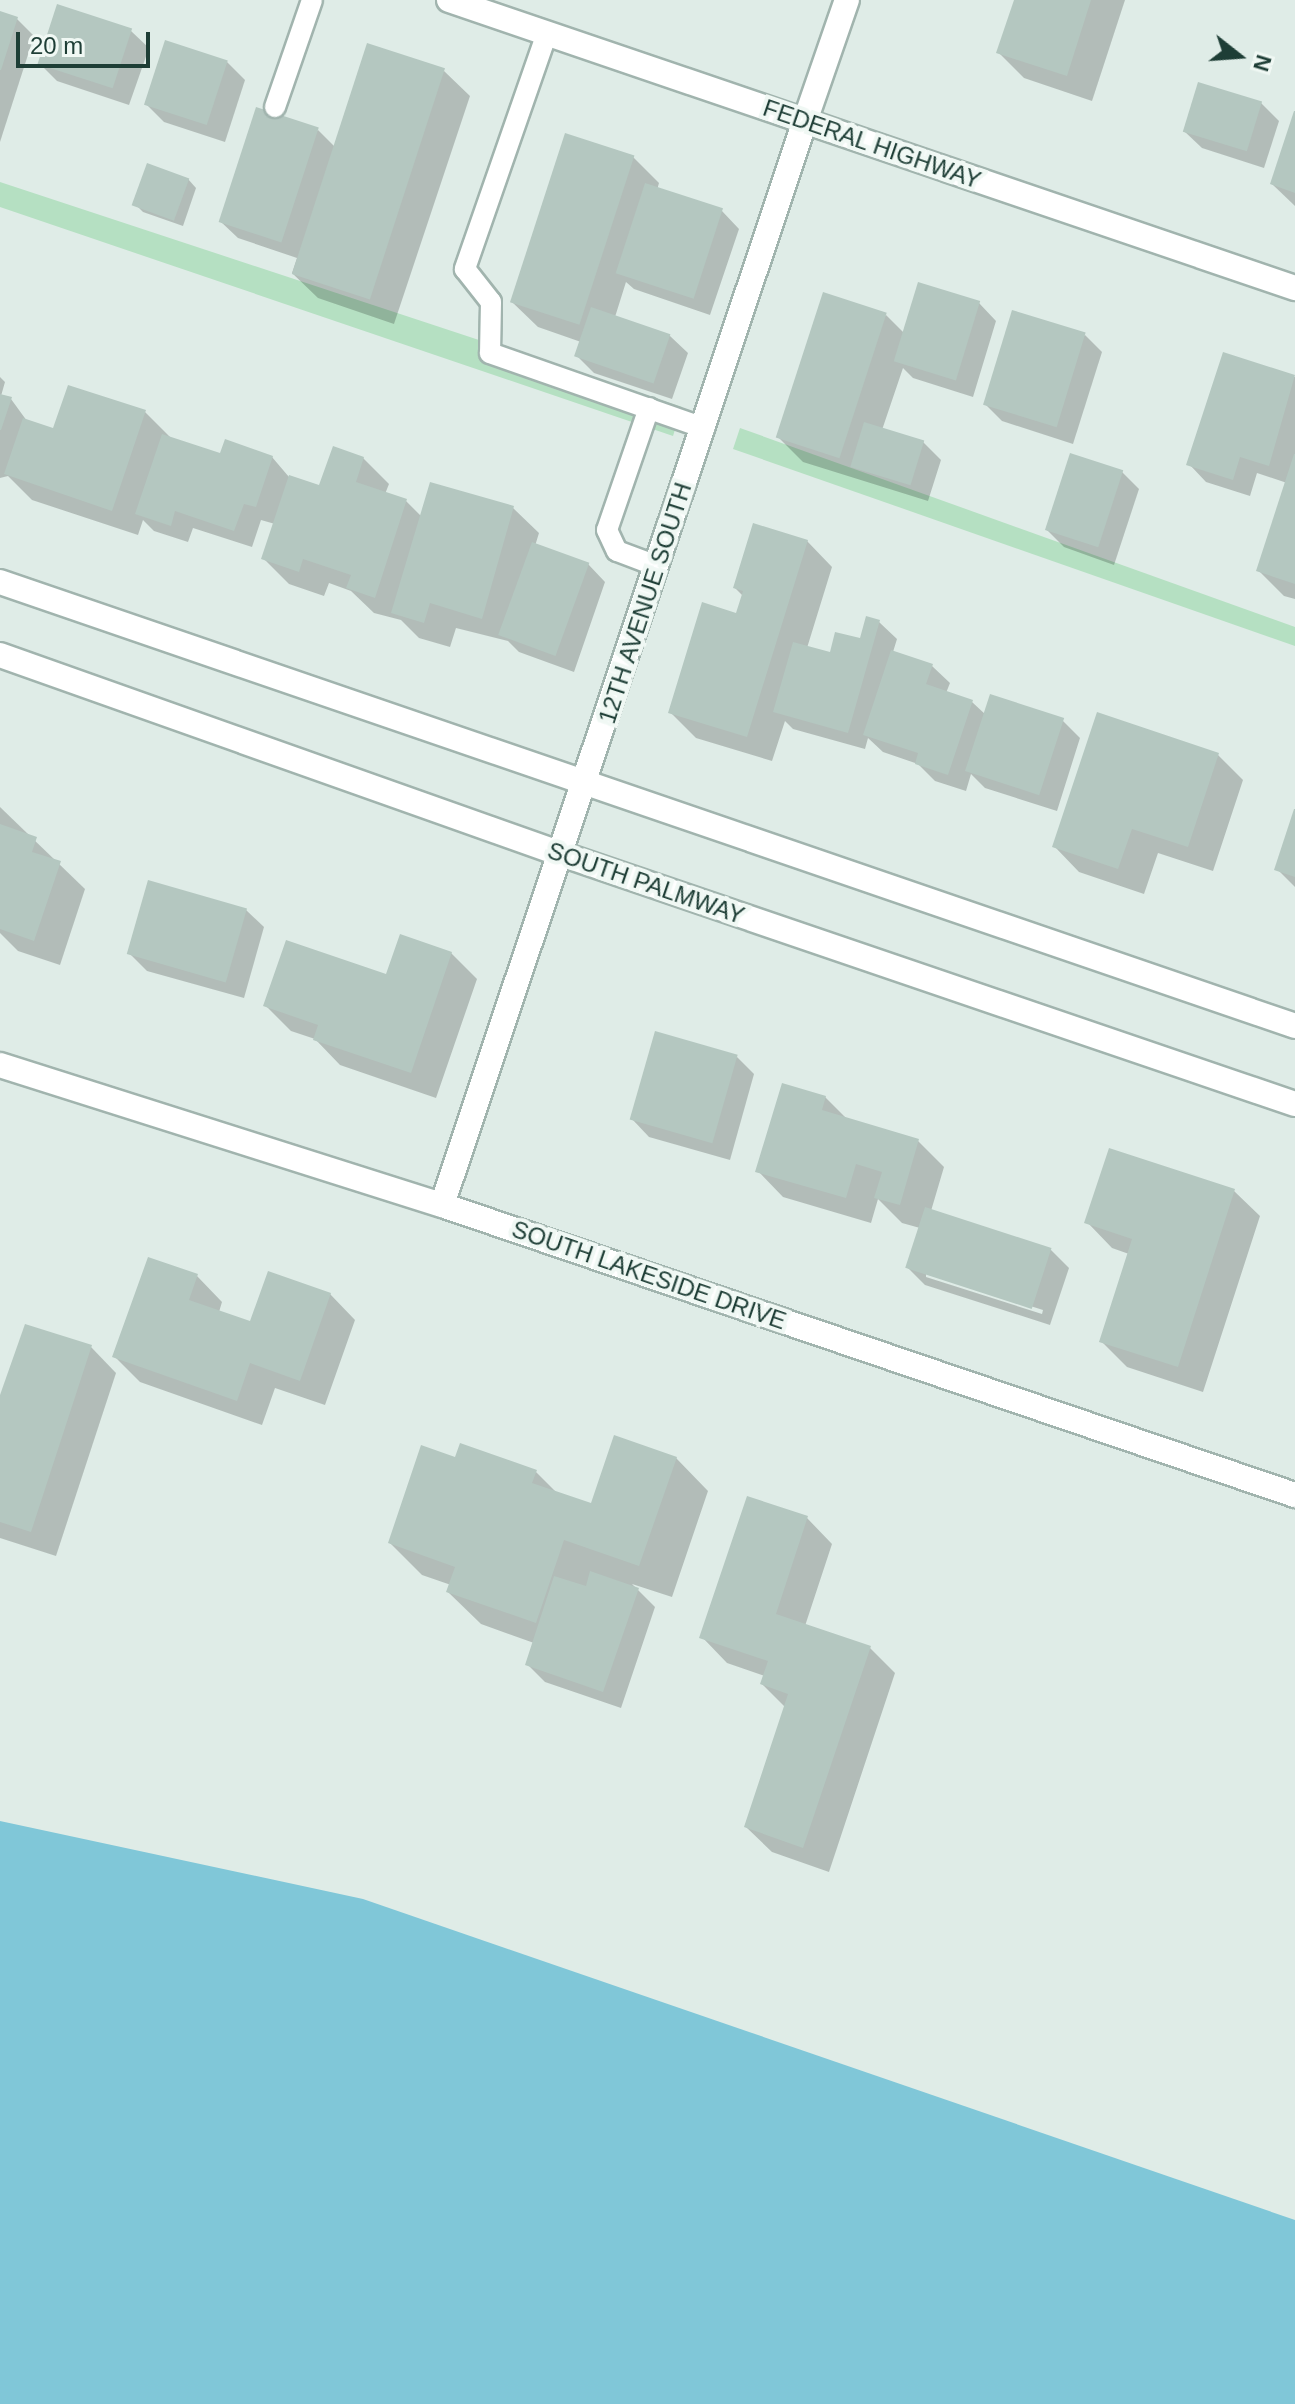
<!DOCTYPE html>
<style>
body{margin:0}
#map{position:relative;width:1295px;height:2404px;overflow:hidden;background:#dfece7;font-family:Helvetica,sans-serif}
div>[style]{position:absolute}
[style*='--x']{left:calc(var(--x)*1px);top:calc(var(--y)*1px);width:calc(var(--w)*1px);rotate:calc(var(--a)*1deg)}
.green>*{inset:0;background:#b5e0c2}
.water>*{inset:0;background:#80c7d8}
.shadow>*{inset:0;background:#0003}
.building>*{inset:0;background:#b4c7c0;transform-origin:0 0}
.roads{filter:drop-shadow(2px 0 #a1b4ae) drop-shadow(-2px 0 #a1b4ae) drop-shadow(0 2px #a1b4ae) drop-shadow(0 -2px #a1b4ae)}
.lane>*{height:20px;margin:-10px;padding:0 10px;transform-origin:10px;border-radius:10px;background:#fff}
.street>*{height:24px;margin:-12px;padding:0 12px;transform-origin:12px;border-radius:12px;background:#fff}
.secondary>*{height:24px;margin:-12px;padding:0 12px;transform-origin:12px;border-radius:12px;background:#fff}
span{translate:-50% -50%;white-space:nowrap;text-align:center;line-height:1.15;-webkit-text-stroke:8px #f0f8f4;paint-order:stroke}
.street-label{font-size:24px;color:#1e3e36}
.north{position:absolute;left:1199px;top:16px;width:80px;height:80px;-webkit-text-stroke:6px #f0f8f4;paint-order:stroke;rotate:107deg;font-size:22px;font-weight:700;line-height:32px;text-align:center;color:#1e3e36}
.north::after{content:'';display:block;margin:auto;width:28px;height:36px;background:#1e3e36;clip-path:polygon(50% 0,100% 100%,50% 72%,0 100%)}
.scale{position:absolute;left:16px;top:32px;width:134px;height:36px;box-sizing:border-box;border:4px solid #1e3e36;border-top:0;padding-left:10px;font-size:24px;line-height:28px;white-space:nowrap;color:#1e3e36;-webkit-text-stroke:6px #f0f8f4;paint-order:stroke}
</style>
<div id="map">
<div class="green">
<i style="clip-path:polygon(0 182px,682px 407px,673px 436px,0 207px)"></i>
<i style="clip-path:polygon(740px 428px,1295px 627px,1295px 646px,733px 449px)"></i>
</div>
<div class="water">
<i style="clip-path:polygon(0 1821px,363px 1899px,1295px 2220px,1295px 2404px,0 2404px)"></i>
</div>
<div class="shadow">
<i style="clip-path:polygon(1016px 0,1125px 0,1092px 101px,1024px 78px,999px 53px)"></i>
<i style="clip-path:polygon(0 13px,17px 19px,34px 36px,0 142px)"></i>
<i style="clip-path:polygon(131px 31px,149px 48px,129px 105px,57px 81px,39px 63px)"></i>
<i style="clip-path:polygon(227px 62px,245px 80px,225px 142px,164px 122px,146px 104px)"></i>
<i style="clip-path:polygon(444px 71px,470px 96px,394px 324px,318px 298px,292px 273px,297px 258px,238px 238px,220px 221px,318px 130px,334px 146px)"></i>
<i style="clip-path:polygon(1261px 103px,1279px 121px,1264px 168px,1202px 148px,1184px 131px)"></i>
<i style="clip-path:polygon(1295px 116px,1295px 206px,1272px 184px)"></i>
<i style="clip-path:polygon(633px 157px,659px 183px,657px 190px,722px 211px,739px 229px,710px 315px,634px 289px,626px 282px,615px 317px,670px 336px,688px 353px,672px 399px,594px 373px,576px 355px,581px 342px,538px 327px,512px 302px)"></i>
<i style="clip-path:polygon(188px 179px,196px 188px,183px 226px,143px 212px,135px 204px)"></i>
<i style="clip-path:polygon(979px 303px,996px 321px,973px 397px,913px 378px,903px 368px,882px 430px,923px 442px,941px 460px,928px 501px,803px 462px,777px 436px,886px 315px,904px 333px)"></i>
<i style="clip-path:polygon(1085px 335px,1102px 352px,1073px 444px,1002px 421px,984px 403px)"></i>
<i style="clip-path:polygon(1225px 354px,1295px 377px,1295px 599px,1284px 596px,1258px 570px,1287px 483px,1257px 473px,1250px 496px,1206px 482px,1189px 464px)"></i>
<i style="clip-path:polygon(0 377px,5px 382px,1px 396px,11px 399px,27px 421px,55px 430px,145px 412px,171px 438px,221px 456px,272px 457px,289px 477px,321px 488px,363px 458px,389px 484px,385px 494px,406px 501px,422px 517px,513px 508px,539px 533px,535px 546px,588px 564px,605px 582px,574px 672px,519px 652px,508px 641px,456px 628px,450px 647px,419px 638px,401px 620px,374px 613px,351px 591px,329px 583px,324px 596px,289px 584px,263px 558px,275px 524px,261px 520px,252px 547px,193px 528px,188px 542px,154px 531px,143px 520px,138px 535px,32px 500px,8px 476px,0 478px)"></i>
<i style="clip-path:polygon(1122px 472px,1139px 489px,1114px 565px,1064px 547px,1047px 530px)"></i>
<i style="clip-path:polygon(807px 541px,832px 567px,807px 648px,831px 655px,861px 641px,879px 622px,897px 639px,893px 652px,932px 666px,950px 683px,946px 693px,972px 702px,986px 715px,1062px 720px,1080px 738px,1057px 811px,985px 788px,971px 774px,966px 791px,935px 781px,918px 764px,883px 752px,868px 738px,865px 749px,793px 729px,785px 721px,772px 761px,696px 738px,670px 712px,737px 616px,743px 596px,735px 588px)"></i>
<i style="clip-path:polygon(1218px 755px,1243px 780px,1213px 871px,1158px 853px,1144px 894px,1079px 872px,1054px 846px)"></i>
<i style="clip-path:polygon(0 807px,85px 889px,60px 965px,18px 951px,0 933px)"></i>
<i style="clip-path:polygon(1295px 814px,1295px 887px,1277px 869px)"></i>
<i style="clip-path:polygon(246px 910px,264px 927px,244px 998px,147px 971px,130px 954px)"></i>
<i style="clip-path:polygon(451px 953px,477px 979px,436px 1098px,340px 1065px,315px 1039px,291px 1031px,266px 1006px,387px 976px)"></i>
<i style="clip-path:polygon(737px 1057px,754px 1074px,730px 1160px,649px 1137px,632px 1119px)"></i>
<i style="clip-path:polygon(evenodd,825px 1097px,848px 1120px,918px 1141px,944px 1167px,931px 1211px,1051px 1250px,1069px 1268px,1050px 1325px,925px 1285px,908px 1268px,920px 1228px,902px 1223px,878px 1199px,871px 1223px,783px 1197px,758px 1171px,825px 1097px,926px 1273px,1043px 1310px,1042px 1314px,926px 1277px,926px 1273px)"></i>
<i style="clip-path:polygon(1234px 1191px,1260px 1216px,1203px 1392px,1127px 1367px,1101px 1341px,1129px 1254px,1112px 1248px,1087px 1222px)"></i>
<i style="clip-path:polygon(197px 1276px,222px 1302px,219px 1312px,251px 1324px,330px 1294px,355px 1320px,325px 1405px,275px 1388px,262px 1425px,140px 1382px,115px 1357px)"></i>
<i style="clip-path:polygon(91px 1347px,116px 1373px,56px 1556px,0 1538px,0 1397px)"></i>
<i style="clip-path:polygon(676px 1458px,708px 1491px,672px 1597px,632px 1584px,655px 1607px,621px 1708px,545px 1682px,527px 1664px,534px 1643px,481px 1624px,448px 1592px,451px 1585px,422px 1575px,390px 1543px,456px 1460px,536px 1472px,557px 1493px,592px 1505px)"></i>
<i style="clip-path:polygon(807px 1518px,832px 1544px,805px 1626px,870px 1648px,895px 1673px,829px 1872px,772px 1852px,746px 1827px,786px 1708px,762px 1684px,765px 1676px,727px 1663px,702px 1637px)"></i>
</div>
<div class="building">
<i style="clip-path:polygon(1014px 0,1091px 0,1067px 76px,996px 53px)"></i>
<i style="left:57px;top:4px;width:79px;height:63px;rotate:18deg"></i>
<i style="clip-path:polygon(0 11px,18px 17px,1px 70px,0 70px)"></i>
<i style="left:165px;top:40px;width:66px;height:68px;rotate:18deg"></i>
<i style="left:367px;top:43px;width:82px;height:243px;rotate:18deg"></i>
<i style="left:1198px;top:82px;width:67px;height:52px;rotate:17deg"></i>
<i style="left:256px;top:107px;width:66px;height:121px;rotate:18deg"></i>
<i style="clip-path:polygon(1294px 111px,1295px 111px,1295px 193px,1270px 184px)"></i>
<i style="left:565px;top:133px;width:73px;height:178px;rotate:18deg"></i>
<i style="left:147px;top:163px;width:45px;height:45px;rotate:20deg"></i>
<i style="left:645px;top:183px;width:82px;height:95px;rotate:18deg"></i>
<i style="left:918px;top:282px;width:65px;height:83px;rotate:17deg"></i>
<i style="left:823px;top:292px;width:67px;height:153px;rotate:18deg"></i>
<i style="left:591px;top:307px;width:84px;height:52px;rotate:19deg"></i>
<i style="left:1012px;top:310px;width:77px;height:99px;rotate:17deg"></i>
<i style="clip-path:polygon(1223px 352px,1295px 375px,1269px 466px,1240px 457px,1233px 480px,1186px 465px)"></i>
<i style="clip-path:polygon(68px 385px,146px 410px,112px 511px,4px 474px,23px 418px,53px 428px)"></i>
<i style="clip-path:polygon(0 394px,12px 397px,1px 430px,0 430px)"></i>
<i style="left:864px;top:422px;width:63px;height:47px;rotate:17deg"></i>
<i style="clip-path:polygon(162px 434px,220px 453px,225px 439px,273px 456px,256px 507px,244px 504px,234px 531px,175px 511px,171px 526px,135px 514px)"></i>
<i style="clip-path:polygon(333px 446px,364px 457px,356px 482px,407px 499px,375px 598px,346px 588px,351px 575px,303px 559px,299px 572px,261px 559px,289px 475px,319px 485px)"></i>
<i style="left:1070px;top:453px;width:56px;height:81px;rotate:18deg"></i>
<i style="clip-path:polygon(1294px 454px,1295px 454px,1295px 584px,1256px 571px)"></i>
<i style="clip-path:polygon(430px 482px,514px 506px,482px 619px,430px 603px,424px 623px,391px 613px)"></i>
<i style="clip-path:polygon(753px 523px,808px 540px,747px 737px,668px 713px,702px 602px,736px 613px,743px 591px,733px 588px)"></i>
<i style="left:532px;top:542px;width:61px;height:99px;rotate:20deg"></i>
<i style="clip-path:polygon(866px 616px,880px 620px,848px 733px,773px 712px,793px 642px,830px 652px,835px 632px,860px 638px)"></i>
<i style="clip-path:polygon(891px 650px,933px 664px,926px 684px,973px 700px,948px 775px,915px 764px,918px 753px,863px 735px)"></i>
<i style="left:990px;top:694px;width:78px;height:81px;rotate:18deg"></i>
<i style="clip-path:polygon(1097px 712px,1219px 753px,1188px 847px,1132px 829px,1118px 869px,1052px 847px)"></i>
<i style="clip-path:polygon(1294px 809px,1295px 809px,1295px 877px,1274px 870px)"></i>
<i style="clip-path:polygon(0 824px,37px 837px,32px 852px,61px 861px,34px 941px,0 929px)"></i>
<i style="left:148px;top:880px;width:103px;height:77px;rotate:16deg"></i>
<i style="clip-path:polygon(400px 934px,452px 952px,411px 1073px,313px 1040px,318px 1025px,263px 1006px,286px 940px,386px 974px)"></i>
<i style="left:655px;top:1031px;width:86px;height:92px;rotate:16deg"></i>
<i style="clip-path:polygon(782px 1083px,826px 1096px,822px 1110px,919px 1139px,900px 1205px,874px 1198px,882px 1172px,856px 1164px,846px 1198px,755px 1172px)"></i>
<i style="clip-path:polygon(1109px 1148px,1235px 1189px,1178px 1367px,1099px 1342px,1132px 1239px,1084px 1223px)"></i>
<i style="left:925px;top:1207px;width:133px;height:64px;rotate:18deg"></i>
<i style="clip-path:polygon(148px 1257px,198px 1274px,189px 1300px,250px 1321px,268px 1271px,331px 1293px,300px 1381px,250px 1363px,237px 1401px,112px 1357px)"></i>
<i style="clip-path:polygon(25px 1324px,92px 1345px,31px 1532px,0 1522px,0 1395px)"></i>
<i style="clip-path:polygon(614px 1435px,677px 1457px,639px 1566px,564px 1540px,536px 1623px,446px 1592px,455px 1567px,388px 1543px,421px 1445px,455px 1457px,460px 1443px,537px 1470px,532px 1483px,591px 1503px)"></i>
<i style="clip-path:polygon(747px 1496px,808px 1516px,776px 1614px,871px 1646px,803px 1848px,744px 1827px,788px 1694px,760px 1684px,768px 1661px,699px 1638px)"></i>
<i style="clip-path:polygon(590px 1571px,639px 1588px,603px 1692px,525px 1665px,554px 1576px,586px 1586px)"></i>
</div>
<div class="roads">
<div class="lane">
<i style="--x:547;--y:33;--w:250;--a:109.2"></i>
<i style="--x:465;--y:269;--w:42;--a:51.8"></i>
<i style="--x:491;--y:302;--w:51;--a:91.1"></i>
<i style="--x:490;--y:353;--w:227;--a:19.3"></i>
<i style="--x:275;--y:107;--w:113;--a:-70.9"></i>
<i style="--x:649;--y:408;--w:129;--a:109"></i>
<i style="--x:607;--y:530;--w:23;--a:65"></i>
<i style="--x:617;--y:551;--w:43;--a:20.6"></i>
</div>
<div class="street">
<i style="--x:0;--y:582;--w:1369;--a:18.92"></i>
<i style="--x:0;--y:655;--w:595;--a:19.53"></i>
<i style="--x:561;--y:854;--w:775;--a:18.81"></i>
<i style="--x:0;--y:1065;--w:464;--a:17.6"></i>
<i style="--x:442;--y:1205;--w:901;--a:18.78"></i>
<i style="--x:442;--y:1205;--w:1143;--a:-71.49"></i>
</div>
<div class="secondary">
<i style="--x:449;--y:0;--w:894;--a:18.8"></i>
<i style="--x:805;--y:121;--w:128;--a:-70.9"></i>
</div>
</div>
<div class="street-label">
<span style="left:872px;top:144px;rotate:19deg">FEDERAL HIGHWAY</span>
<span style="left:645px;top:603px;rotate:-72deg">12TH AVENUE SOUTH</span>
<span style="left:646px;top:883px;rotate:19deg">SOUTH PALMWAY</span>
<span style="left:649px;top:1275px;rotate:19deg">SOUTH LAKESIDE DRIVE</span>
</div>
<div class="north">N</div>
<div class="scale">20 m</div>
</div>
